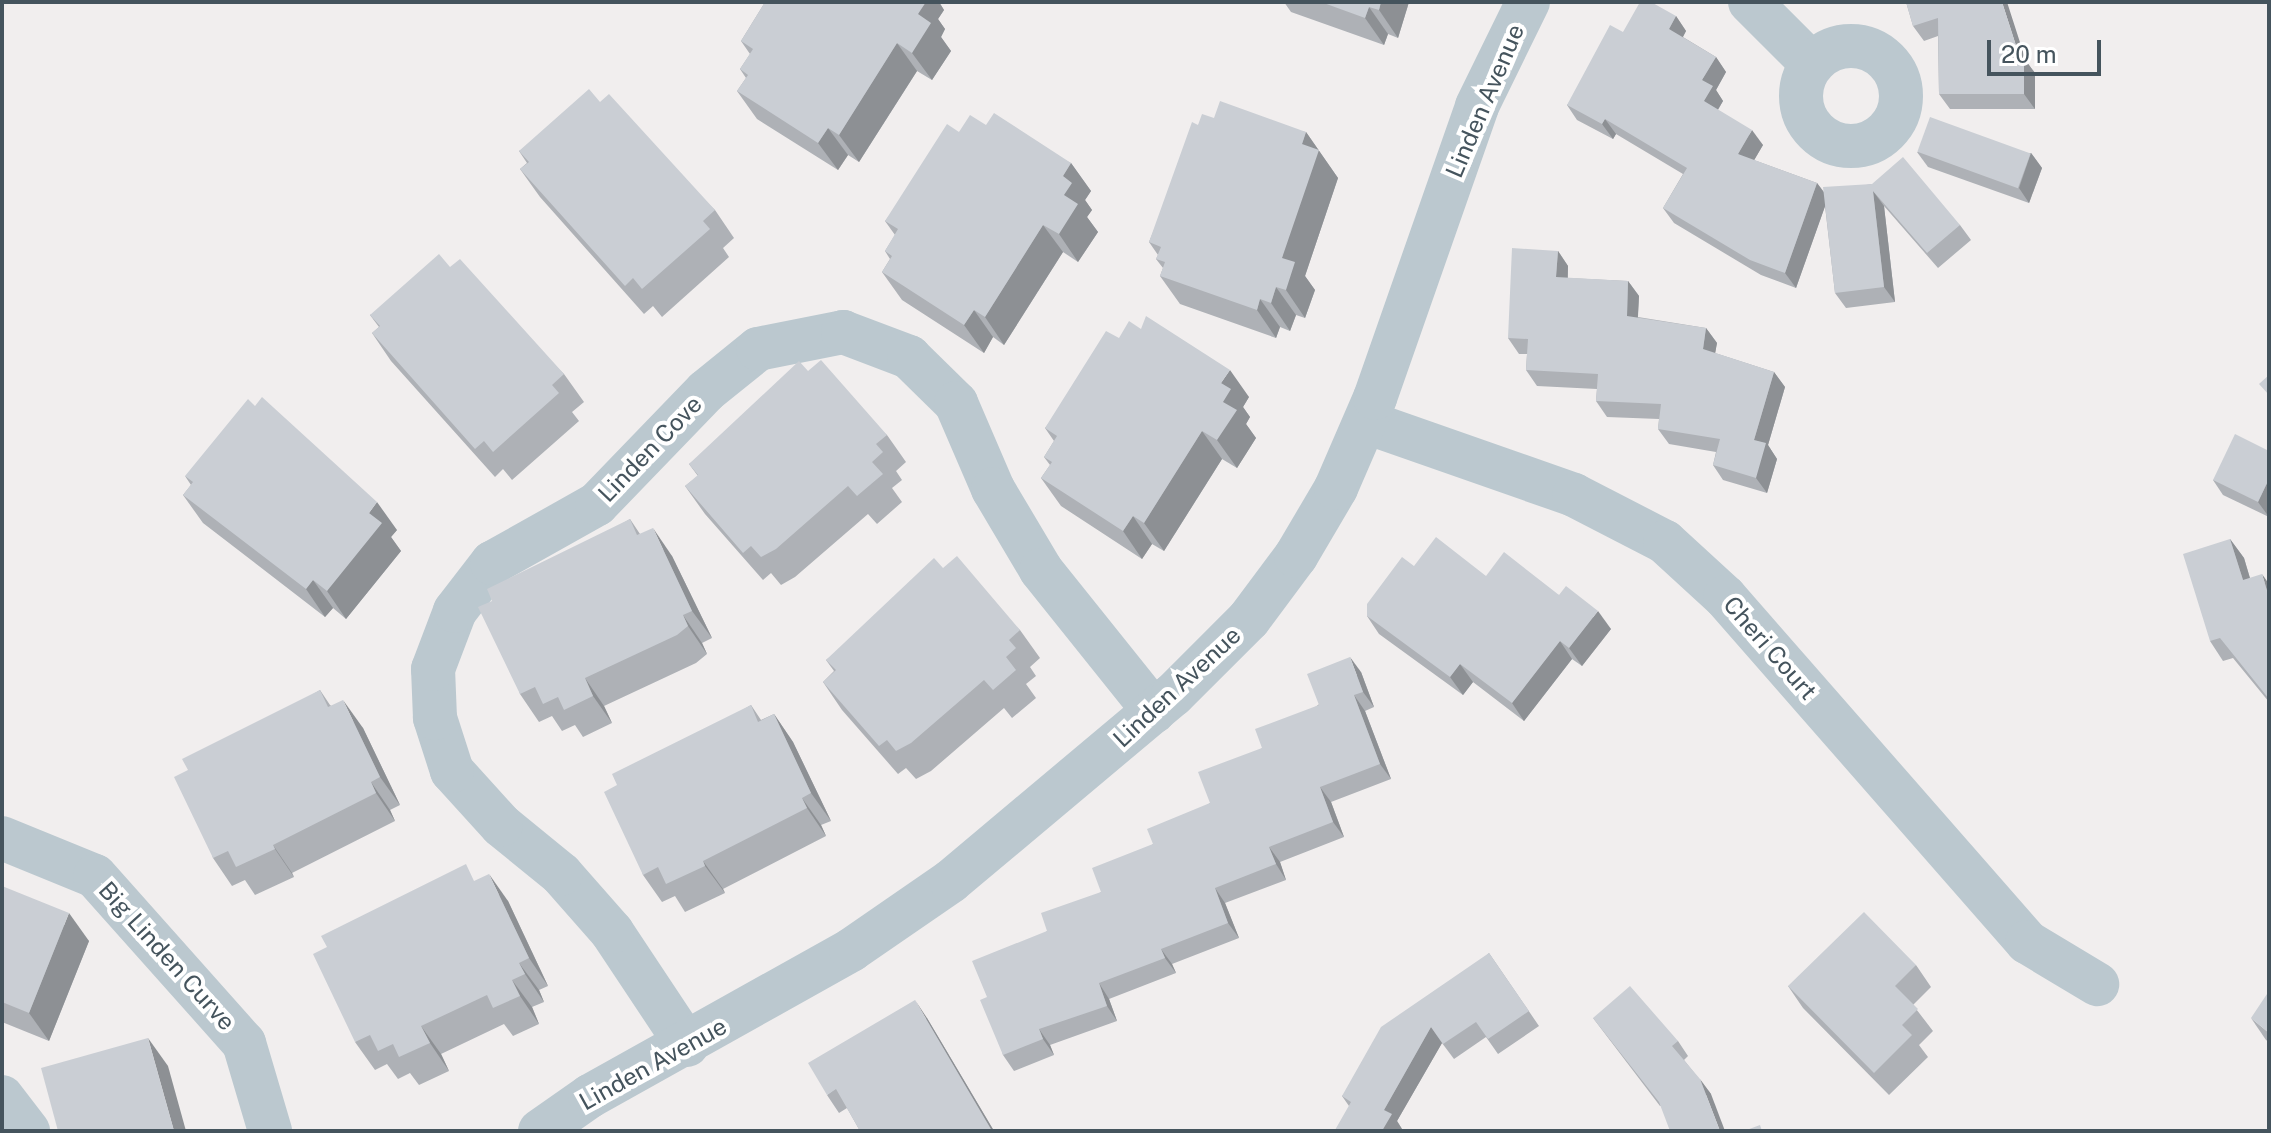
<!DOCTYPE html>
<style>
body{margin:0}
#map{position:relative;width:2271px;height:1133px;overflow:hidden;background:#f1eeee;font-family:"Public Sans",sans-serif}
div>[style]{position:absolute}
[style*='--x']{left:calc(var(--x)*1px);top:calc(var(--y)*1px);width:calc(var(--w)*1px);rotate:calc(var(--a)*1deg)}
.minor>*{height:44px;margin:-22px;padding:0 22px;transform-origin:22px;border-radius:22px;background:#bbc8cf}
.minor>.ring{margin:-22px;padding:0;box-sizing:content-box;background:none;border:44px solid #bbc8cf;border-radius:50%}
.wall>*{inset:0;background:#aeb1b6}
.shaded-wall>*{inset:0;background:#8d9094}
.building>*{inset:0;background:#caced4;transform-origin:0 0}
span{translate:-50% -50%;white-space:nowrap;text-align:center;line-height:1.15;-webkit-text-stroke:8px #fff;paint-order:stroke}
.street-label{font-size:24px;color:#45545d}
.frame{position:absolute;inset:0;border:4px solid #45545d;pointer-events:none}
.scale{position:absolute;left:1987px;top:40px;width:114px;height:36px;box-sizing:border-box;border:4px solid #45545d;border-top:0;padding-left:10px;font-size:24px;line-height:28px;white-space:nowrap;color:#45545d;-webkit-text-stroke:6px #fff;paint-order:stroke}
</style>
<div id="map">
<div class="minor">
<i style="--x:1750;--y:2;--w:86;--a:45"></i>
<i class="ring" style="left:1801px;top:46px;width:56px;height:56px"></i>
<i style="--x:1366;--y:422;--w:220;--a:19.3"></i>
<i style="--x:1574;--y:495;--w:102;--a:27.3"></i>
<i style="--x:1665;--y:542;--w:81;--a:42.5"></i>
<i style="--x:1725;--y:597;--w:459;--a:48.8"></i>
<i style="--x:2027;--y:942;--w:82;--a:31"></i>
<i style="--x:2;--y:838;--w:100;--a:22.2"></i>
<i style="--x:95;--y:876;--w:224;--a:48.3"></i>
<i style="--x:244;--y:1043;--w:92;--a:73.5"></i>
<i style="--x:687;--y:1045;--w:136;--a:-123.6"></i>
<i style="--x:612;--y:932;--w:77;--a:-131.3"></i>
<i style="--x:561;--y:874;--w:77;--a:-140.8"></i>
<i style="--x:501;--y:825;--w:73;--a:-132.2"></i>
<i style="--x:452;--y:771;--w:56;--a:-107.8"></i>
<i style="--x:435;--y:718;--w:49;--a:-92.3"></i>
<i style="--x:433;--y:669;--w:62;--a:-69.2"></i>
<i style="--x:455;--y:611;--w:61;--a:-52.4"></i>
<i style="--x:492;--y:563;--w:120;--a:-29.3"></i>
<i style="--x:597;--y:504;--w:157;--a:-46"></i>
<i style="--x:706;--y:391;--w:67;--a:-38.9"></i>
<i style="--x:758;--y:349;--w:87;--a:-11.3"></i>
<i style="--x:843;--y:332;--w:71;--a:20.7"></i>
<i style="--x:909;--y:357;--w:66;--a:44.4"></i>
<i style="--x:956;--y:403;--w:94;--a:66.7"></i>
<i style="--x:993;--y:489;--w:94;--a:59.3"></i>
<i style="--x:1041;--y:570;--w:181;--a:51.3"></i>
<i style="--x:2;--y:1097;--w:43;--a:52.6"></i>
<i style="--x:540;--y:1131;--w:61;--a:-35"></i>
<i style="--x:590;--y:1096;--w:299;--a:-29.2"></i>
<i style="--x:851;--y:950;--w:121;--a:-34.6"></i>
<i style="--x:951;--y:881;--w:290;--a:-40"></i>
<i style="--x:1173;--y:695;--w:107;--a:-45"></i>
<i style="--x:1249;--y:619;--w:79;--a:-53.3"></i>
<i style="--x:1296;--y:556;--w:79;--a:-59.5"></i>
<i style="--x:1336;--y:488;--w:98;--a:-66.6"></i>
<i style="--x:1375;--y:398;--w:309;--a:-70.7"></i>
<i style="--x:1477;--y:106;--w:116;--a:-63.9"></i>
</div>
<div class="wall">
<i style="clip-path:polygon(765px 2px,939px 2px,944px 10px,938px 19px,945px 29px,941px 37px,951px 51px,932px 80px,917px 71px,859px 162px,848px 155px,838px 170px,757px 119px,737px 91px,746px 78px,740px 69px,750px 54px,741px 41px)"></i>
<i style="clip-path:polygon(1284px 2px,1409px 2px,1398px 38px,1388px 34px,1384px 45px,1291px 12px)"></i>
<i style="clip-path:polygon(1906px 2px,2026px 61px,2035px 73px,2035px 109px,1950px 109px,1939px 94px,1938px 36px,1924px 41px,1913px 26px)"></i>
<i style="clip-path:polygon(1676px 16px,1686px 31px,1683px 37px,1716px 57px,1726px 72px,1716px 90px,1723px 101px,1718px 110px,1763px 145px,1754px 160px,1817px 183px,1824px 192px,1872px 184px,1960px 225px,1971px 240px,1938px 268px,1884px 206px,1895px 302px,1846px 308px,1835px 293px,1825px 206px,1796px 288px,1761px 275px,1674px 223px,1663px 208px,1683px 174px,1616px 134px,1613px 139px,1577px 120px,1567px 105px,1623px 32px)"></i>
<i style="clip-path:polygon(600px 102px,715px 210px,734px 238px,723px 248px,729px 257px,662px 317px,653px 306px,644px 314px,540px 197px,520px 169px,527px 163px,519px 151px)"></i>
<i style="clip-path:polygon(1214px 118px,1306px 132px,1338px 178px,1305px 276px,1315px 290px,1305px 318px,1296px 315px,1290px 331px,1280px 327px,1276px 338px,1180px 304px,1160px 276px,1163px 268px,1156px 259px,1158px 255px,1149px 242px,1198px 125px)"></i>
<i style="clip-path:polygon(986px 125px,1071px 163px,1091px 191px,1085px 200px,1092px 210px,1087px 217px,1098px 232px,1078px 262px,1063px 252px,1004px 345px,993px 337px,984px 353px,902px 300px,882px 272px,890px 259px,885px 251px,895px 235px,885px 221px,959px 132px)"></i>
<i style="clip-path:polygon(1917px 152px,2031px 153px,2042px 168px,2029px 203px,1928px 167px)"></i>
<i style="clip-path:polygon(1558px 251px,1568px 266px,1568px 278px,1628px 281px,1639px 296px,1638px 317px,1706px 328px,1717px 343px,1715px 353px,1774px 372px,1785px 387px,1768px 445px,1777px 459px,1767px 493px,1723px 480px,1713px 465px,1716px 452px,1669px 444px,1658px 429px,1659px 419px,1607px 417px,1596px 401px,1597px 389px,1537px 386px,1526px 370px,1527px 354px,1519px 354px,1508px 338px)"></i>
<i style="clip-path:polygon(450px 267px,564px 374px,584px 402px,572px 412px,579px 421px,512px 480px,503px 469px,495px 477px,391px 361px,372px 333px,379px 327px,370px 315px)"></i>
<i style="clip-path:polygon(1119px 338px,1249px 397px,1243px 407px,1250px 417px,1246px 424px,1256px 438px,1237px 468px,1222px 459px,1164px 551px,1152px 544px,1142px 559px,1061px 506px,1041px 478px,1050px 465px,1044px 457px,1054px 441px,1045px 428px)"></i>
<i style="clip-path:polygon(808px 371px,887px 435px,906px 462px,896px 471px,902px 480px,892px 488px,902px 502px,877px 524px,868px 514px,795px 577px,781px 585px,771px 573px,763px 580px,705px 514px,685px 486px,698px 476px,689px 464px)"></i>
<i style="clip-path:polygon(2269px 451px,2269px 517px,2223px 495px,2213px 480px)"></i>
<i style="clip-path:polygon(185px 476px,397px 530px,391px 537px,401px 551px,346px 619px,333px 608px,325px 617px,203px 523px,183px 495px,191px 485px)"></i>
<i style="clip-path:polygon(630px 519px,640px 534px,672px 556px,712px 638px,702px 643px,707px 654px,696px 663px,604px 706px,612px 723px,583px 737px,575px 725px,562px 731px,552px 716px,539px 722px,520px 694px,492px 601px)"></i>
<i style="clip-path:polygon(2230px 539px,2244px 558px,2250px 578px,2269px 584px,2269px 702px,2233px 658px,2223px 661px,2210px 641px)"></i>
<i style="clip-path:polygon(1414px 566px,1486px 576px,1559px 595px,1611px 629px,1582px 666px,1572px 659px,1524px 721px,1473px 682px,1463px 695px,1379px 634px,1367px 616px)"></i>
<i style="clip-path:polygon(943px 568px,1020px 630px,1040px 658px,1030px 667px,1036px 676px,1026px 684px,1036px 698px,1012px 718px,1004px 708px,931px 771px,916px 779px,906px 768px,898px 774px,842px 710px,823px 682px,834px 671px,826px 660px)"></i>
<i style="clip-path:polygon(1361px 672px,1374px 707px,1365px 711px,1391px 779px,1331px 802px,1344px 837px,1280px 862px,1286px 880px,1225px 903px,1239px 938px,1172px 964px,1176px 973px,1109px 999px,1117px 1021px,1050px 1045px,1054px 1055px,1014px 1071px,1003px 1055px,987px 997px,1047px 931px,1101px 892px,1153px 844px,1210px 803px,1262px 748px)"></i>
<i style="clip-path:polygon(320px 690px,330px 705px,363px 728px,400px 805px,390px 810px,395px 821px,292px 873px,294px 877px,255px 895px,245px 880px,232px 886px,213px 858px,188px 770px)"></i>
<i style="clip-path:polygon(751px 705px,761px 720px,774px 714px,793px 742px,831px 821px,821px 825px,826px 836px,723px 889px,725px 893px,685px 912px,675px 896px,662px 902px,643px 875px,617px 785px)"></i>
<i style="clip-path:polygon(477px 880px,508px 901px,548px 986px,539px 990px,544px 1002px,532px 1007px,539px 1024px,513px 1036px,504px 1024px,441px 1054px,449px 1071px,419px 1085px,410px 1073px,398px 1079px,387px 1064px,375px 1070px,355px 1042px)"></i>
<i style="clip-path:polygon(2px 886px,89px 941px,49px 1041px,2px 1022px)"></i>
<i style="clip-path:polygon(1489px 953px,1539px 1026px,1498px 1054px,1486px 1037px,1454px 1059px,1442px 1043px,1397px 1121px,1402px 1129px,1349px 1106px,1342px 1096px)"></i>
<i style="clip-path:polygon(1916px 965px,1931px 987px,1913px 1005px,1933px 1031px,1919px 1045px,1928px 1057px,1889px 1095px,1803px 1008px,1788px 986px)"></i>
<i style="clip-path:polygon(927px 1018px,994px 1131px,860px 1131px,847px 1108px,839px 1113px,827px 1095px)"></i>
<i style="clip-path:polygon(1593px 1018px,1678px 1041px,1688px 1056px,1684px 1060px,1711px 1094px,1660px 1106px)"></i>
<i style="clip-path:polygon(2251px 1018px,2269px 1033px,2269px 1042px,2266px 1040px)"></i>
</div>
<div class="shaded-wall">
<i style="clip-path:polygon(920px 2px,939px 2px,944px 10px,938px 19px,945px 29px,941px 37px,951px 51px,932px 80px,912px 53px)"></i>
<i style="clip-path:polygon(1381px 2px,1409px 2px,1398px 38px,1379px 10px)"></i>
<i style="clip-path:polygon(2002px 2px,2007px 2px,2026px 61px,2035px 73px,2035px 109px,2024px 94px,2020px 58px)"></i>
<i style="clip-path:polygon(1369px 7px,1388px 34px,1384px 45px,1365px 18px)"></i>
<i style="clip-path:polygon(1676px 16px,1686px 31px,1679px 44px,1669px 29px)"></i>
<i style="clip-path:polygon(897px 43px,917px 71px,859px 162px,839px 135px)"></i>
<i style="clip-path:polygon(1716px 57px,1726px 72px,1716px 90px,1723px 101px,1714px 116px,1704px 101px,1702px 80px)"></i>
<i style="clip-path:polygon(1605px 119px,1616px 134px,1613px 139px,1602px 124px)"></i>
<i style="clip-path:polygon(828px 128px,848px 155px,838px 170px,818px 143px)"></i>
<i style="clip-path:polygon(1752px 130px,1763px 145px,1749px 169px,1738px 154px)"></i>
<i style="clip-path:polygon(1306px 132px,1338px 178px,1305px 276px,1315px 290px,1305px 318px,1286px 290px,1282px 258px,1302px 144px)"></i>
<i style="clip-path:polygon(2031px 153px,2042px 168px,2029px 203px,2019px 188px)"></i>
<i style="clip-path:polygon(1071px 163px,1091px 191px,1085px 200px,1092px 210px,1087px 217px,1098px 232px,1078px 262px,1059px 234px,1064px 195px,1063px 176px)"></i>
<i style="clip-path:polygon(1817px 183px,1828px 198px,1796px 288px,1785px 273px)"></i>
<i style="clip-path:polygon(1873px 191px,1884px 206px,1895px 302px,1884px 287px)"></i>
<i style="clip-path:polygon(1043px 225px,1063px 252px,1004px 345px,985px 317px)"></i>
<i style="clip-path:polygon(1558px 251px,1568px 266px,1567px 292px,1556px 277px)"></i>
<i style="clip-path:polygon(1628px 281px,1639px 296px,1637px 331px,1627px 316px)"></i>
<i style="clip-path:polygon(1276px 287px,1296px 315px,1290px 331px,1271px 303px)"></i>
<i style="clip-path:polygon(1260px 299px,1280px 327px,1276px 338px,1257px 310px)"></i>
<i style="clip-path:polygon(974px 310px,993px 337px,984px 353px,964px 325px)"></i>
<i style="clip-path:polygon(1706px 328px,1717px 343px,1713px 365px,1703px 349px)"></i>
<i style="clip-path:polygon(1230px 370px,1249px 397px,1243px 407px,1250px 417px,1246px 424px,1256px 438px,1237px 468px,1217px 440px,1221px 383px)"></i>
<i style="clip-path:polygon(1774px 372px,1785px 387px,1768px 445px,1777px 459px,1767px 493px,1756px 478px,1754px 440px)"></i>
<i style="clip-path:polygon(1202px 431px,1222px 459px,1164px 551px,1144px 523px)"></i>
<i style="clip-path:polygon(2269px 479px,2269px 517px,2258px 502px)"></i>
<i style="clip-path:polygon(377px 502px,397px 530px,391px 537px,401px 551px,346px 619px,327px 591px,369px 513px)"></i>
<i style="clip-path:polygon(1133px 516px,1152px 544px,1142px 559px,1123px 531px)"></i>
<i style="clip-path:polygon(653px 528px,672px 556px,712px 638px,692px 611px)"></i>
<i style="clip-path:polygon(2230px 539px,2244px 558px,2256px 599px,2243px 580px)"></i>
<i style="clip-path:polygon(2262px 574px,2269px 584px,2269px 597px)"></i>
<i style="clip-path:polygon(313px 580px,333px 608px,325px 617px,306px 589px)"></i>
<i style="clip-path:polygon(1598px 611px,1611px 629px,1582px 666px,1569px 648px)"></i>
<i style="clip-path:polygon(683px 615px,702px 643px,707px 654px,688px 626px)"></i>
<i style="clip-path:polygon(1560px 641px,1572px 659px,1524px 721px,1512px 703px)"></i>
<i style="clip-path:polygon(1350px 657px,1361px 672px,1374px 707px,1363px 692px)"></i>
<i style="clip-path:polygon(1460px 664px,1473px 682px,1463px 695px,1450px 677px)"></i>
<i style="clip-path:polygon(585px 678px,604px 706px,612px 723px,593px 696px)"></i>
<i style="clip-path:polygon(1354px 695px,1365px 711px,1391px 779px,1380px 764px)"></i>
<i style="clip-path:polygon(343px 700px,363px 728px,400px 805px,380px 777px)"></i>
<i style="clip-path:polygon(774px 714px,793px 742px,831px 821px,811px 793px)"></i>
<i style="clip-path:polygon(371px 782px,390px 810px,395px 821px,376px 793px)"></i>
<i style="clip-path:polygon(1320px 787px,1331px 802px,1344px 837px,1333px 822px)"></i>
<i style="clip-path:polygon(802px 798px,821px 825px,826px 836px,807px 808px)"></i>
<i style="clip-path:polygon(273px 845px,292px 873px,294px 877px,275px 849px)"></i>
<i style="clip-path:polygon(1269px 847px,1280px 862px,1286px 880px,1276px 864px)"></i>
<i style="clip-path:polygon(703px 861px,723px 889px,725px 893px,705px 866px)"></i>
<i style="clip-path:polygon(489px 874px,508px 901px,548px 986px,529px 958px)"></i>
<i style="clip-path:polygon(1215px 888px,1225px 903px,1239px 938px,1228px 923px)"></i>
<i style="clip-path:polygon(69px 913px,89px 941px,49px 1041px,29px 1013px)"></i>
<i style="clip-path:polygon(1161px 949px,1172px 964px,1176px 973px,1165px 958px)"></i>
<i style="clip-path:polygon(519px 963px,539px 990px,544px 1002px,525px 974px)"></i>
<i style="clip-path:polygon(512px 980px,532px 1007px,539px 1024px,520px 996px)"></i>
<i style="clip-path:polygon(1099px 983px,1109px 999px,1117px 1021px,1107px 1006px)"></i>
<i style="clip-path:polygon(915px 1000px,927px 1018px,994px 1131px,992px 1131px)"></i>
<i style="clip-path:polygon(421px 1026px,441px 1054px,449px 1071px,430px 1043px)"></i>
<i style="clip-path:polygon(1431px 1027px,1442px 1043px,1397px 1121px,1402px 1129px,1401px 1131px,1382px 1131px,1384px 1110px)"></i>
<i style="clip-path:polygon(1039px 1029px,1050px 1045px,1054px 1055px,1043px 1039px)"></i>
<i style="clip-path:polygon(148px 1038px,168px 1066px,186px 1131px,174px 1131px)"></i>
<i style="clip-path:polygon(1700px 1079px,1711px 1094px,1725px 1131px,1720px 1131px)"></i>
</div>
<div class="building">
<i style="clip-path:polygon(765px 2px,926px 2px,918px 14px,931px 23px,912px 53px,897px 43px,839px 135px,828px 128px,818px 143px,737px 91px,748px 75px,740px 69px,753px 49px,741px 41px)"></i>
<i style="clip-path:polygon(1321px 2px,1381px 2px,1379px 10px,1369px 7px,1365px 18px)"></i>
<i style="clip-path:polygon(1640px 2px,1651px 2px,1676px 16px,1669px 29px,1716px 57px,1702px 80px,1713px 86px,1704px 101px,1752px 130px,1738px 154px,1817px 183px,1785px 273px,1750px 260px,1663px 208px,1687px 168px,1605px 119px,1602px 124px,1567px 105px,1610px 25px,1623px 32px)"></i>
<i style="clip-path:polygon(1906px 2px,2002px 2px,2020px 58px,2024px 58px,2024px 94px,1939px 94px,1938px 18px,1913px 26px)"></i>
<i style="clip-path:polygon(589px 89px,600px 102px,609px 94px,715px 210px,703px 221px,710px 229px,642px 289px,633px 278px,625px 286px,520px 169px,529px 162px,519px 151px)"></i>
<i style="clip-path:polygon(1220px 101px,1306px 132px,1302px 144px,1319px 150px,1282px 258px,1295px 262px,1286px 290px,1276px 287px,1271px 303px,1260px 299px,1257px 310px,1160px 276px,1165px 262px,1156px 259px,1161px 247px,1149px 242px,1192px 122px,1198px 125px,1202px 114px,1214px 118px)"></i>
<i style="clip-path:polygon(994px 113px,1071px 163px,1063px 176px,1072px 183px,1064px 195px,1078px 204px,1059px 234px,1043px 225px,985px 317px,974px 310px,964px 325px,882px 272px,892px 256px,885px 251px,898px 229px,885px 221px,947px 124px,959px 132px,970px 115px,986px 125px)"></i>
<i style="left:1930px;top:117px;width:107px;height:37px;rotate:20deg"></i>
<i style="clip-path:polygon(1903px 157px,1960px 225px,1927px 253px,1873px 191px,1884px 287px,1835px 293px,1823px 187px,1872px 184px)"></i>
<i style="clip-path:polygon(1512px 248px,1558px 251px,1556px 277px,1628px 281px,1627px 316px,1706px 328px,1703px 349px,1774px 372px,1754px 440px,1766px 443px,1756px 478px,1713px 465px,1720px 439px,1658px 429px,1661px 404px,1596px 401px,1598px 374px,1526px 370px,1528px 339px,1508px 338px)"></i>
<i style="clip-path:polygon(439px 254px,450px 267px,460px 259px,564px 374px,552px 385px,559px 393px,493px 452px,484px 441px,475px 449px,372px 333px,380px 326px,370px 315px)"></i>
<i style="clip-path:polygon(1146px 316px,1230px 370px,1221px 383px,1231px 389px,1223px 402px,1237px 410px,1217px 440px,1202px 431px,1144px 523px,1133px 516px,1123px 531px,1041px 478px,1052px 462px,1044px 457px,1057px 436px,1045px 428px,1106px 331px,1119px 338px,1129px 321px,1141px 329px)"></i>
<i style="clip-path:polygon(821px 360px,887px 435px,876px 444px,883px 452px,872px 462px,883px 474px,857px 496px,848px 486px,776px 549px,761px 557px,751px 546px,743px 553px,685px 486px,698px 475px,689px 464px,799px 361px,808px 371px)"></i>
<i style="clip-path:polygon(2269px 375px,2269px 395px,2259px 384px)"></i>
<i style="clip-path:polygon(262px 397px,377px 502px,369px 513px,382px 523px,327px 591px,313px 580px,306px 589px,183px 495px,193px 482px,185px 476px,248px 399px,255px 406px)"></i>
<i style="clip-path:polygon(2235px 434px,2269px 451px,2269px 479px,2258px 502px,2213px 480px)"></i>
<i style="clip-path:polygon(630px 519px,637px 535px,653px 528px,692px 611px,683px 615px,688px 626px,677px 635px,585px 678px,593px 696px,564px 710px,558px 697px,543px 704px,535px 687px,520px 694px,478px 607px,492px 601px,487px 589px)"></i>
<i style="clip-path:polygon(1436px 537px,1486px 576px,1504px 552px,1559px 595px,1566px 586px,1598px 611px,1569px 648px,1560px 641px,1512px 703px,1460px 664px,1450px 677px,1367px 616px,1367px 604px,1402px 557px,1414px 566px)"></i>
<i style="clip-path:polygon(2230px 539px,2243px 580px,2262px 574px,2269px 597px,2269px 699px,2220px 638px,2210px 641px,2183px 554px)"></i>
<i style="clip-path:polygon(957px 556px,1020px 630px,1009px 640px,1016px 648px,1006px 657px,1016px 670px,993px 690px,984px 680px,911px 743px,896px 751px,887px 740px,879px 746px,823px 682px,836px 670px,826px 660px,934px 558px,943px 568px)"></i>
<i style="clip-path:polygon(1350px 657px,1363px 692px,1354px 695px,1380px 764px,1320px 787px,1333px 822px,1269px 847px,1276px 864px,1215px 888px,1228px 923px,1161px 949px,1165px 958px,1099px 983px,1107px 1006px,1039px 1029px,1043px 1039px,1003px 1055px,980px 1000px,987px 997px,972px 961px,1047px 931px,1041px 913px,1101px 892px,1092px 868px,1153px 844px,1147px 829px,1210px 803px,1198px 772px,1262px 748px,1255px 729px,1319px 705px,1307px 674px)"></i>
<i style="clip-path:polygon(320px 690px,328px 707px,343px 700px,380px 777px,371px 782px,376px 793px,273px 845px,275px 849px,236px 867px,228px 851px,213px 858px,174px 777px,188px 770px,182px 759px)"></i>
<i style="clip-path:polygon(751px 705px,758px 722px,774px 714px,811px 793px,802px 798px,807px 808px,703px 861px,705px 866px,666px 884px,658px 867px,643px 875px,604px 792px,617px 785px,612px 774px)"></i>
<i style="clip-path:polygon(466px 864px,474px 881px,489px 874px,529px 958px,519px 963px,525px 974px,512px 980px,520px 996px,493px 1008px,487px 995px,421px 1026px,430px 1043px,399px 1057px,393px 1044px,378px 1051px,370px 1035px,355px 1042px,313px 954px,327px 947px,321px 936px)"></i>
<i style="clip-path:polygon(2px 886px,69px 913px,29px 1013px,2px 1002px)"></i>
<i style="clip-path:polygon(1864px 912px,1916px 965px,1895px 986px,1918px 1009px,1902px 1025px,1912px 1035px,1874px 1073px,1788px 986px)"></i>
<i style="clip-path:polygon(1489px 953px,1529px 1011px,1488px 1039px,1476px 1022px,1443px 1044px,1431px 1027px,1384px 1110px,1392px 1114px,1382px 1131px,1335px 1130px,1351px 1102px,1342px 1096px,1381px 1027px)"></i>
<i style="clip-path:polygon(1630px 986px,1678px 1041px,1672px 1046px,1700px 1079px,1720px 1131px,1670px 1131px,1659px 1102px,1593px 1018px)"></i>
<i style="clip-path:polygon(2269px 991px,2269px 1033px,2251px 1018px)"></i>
<i style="clip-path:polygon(915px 1000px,992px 1131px,860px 1131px,836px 1089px,827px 1095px,808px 1063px)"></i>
<i style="clip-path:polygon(148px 1038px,174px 1131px,58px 1131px,41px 1068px)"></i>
<i style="clip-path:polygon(1760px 1125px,1762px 1131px,1744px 1131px)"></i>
</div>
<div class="street-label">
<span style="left:1485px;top:101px;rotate:-67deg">Linden Avenue</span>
<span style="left:650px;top:449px;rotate:-46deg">Linden Cove</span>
<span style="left:1770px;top:648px;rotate:49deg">Cheri Court</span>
<span style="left:1177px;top:687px;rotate:-43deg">Linden Avenue</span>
<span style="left:167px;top:956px;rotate:48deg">Big Linden Curve</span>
<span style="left:653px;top:1064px;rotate:-29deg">Linden Avenue</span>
</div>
<div class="frame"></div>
<div class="scale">20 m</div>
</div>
